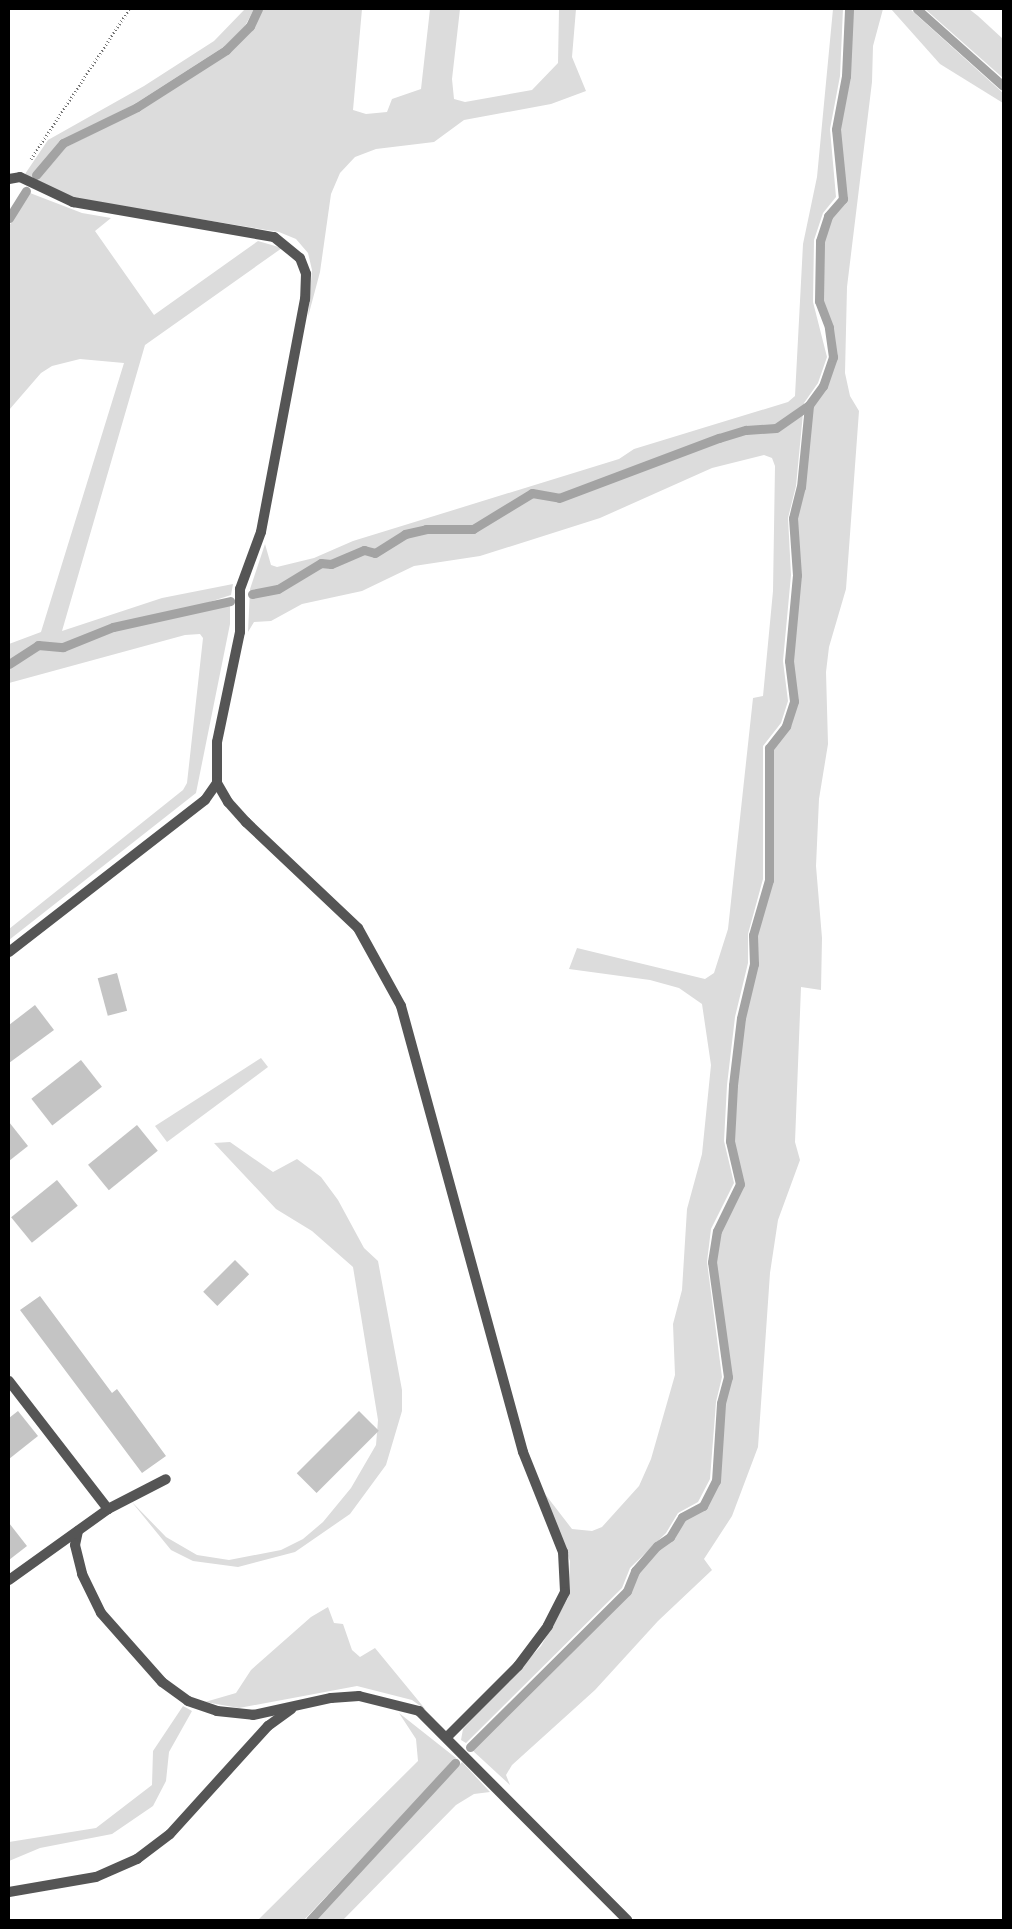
<!DOCTYPE html>
<style>
body{margin:0}
#map{position:relative;width:1012px;height:1929px;overflow:hidden;background:#fff;font-family:"Fira Sans",sans-serif}
div>[style]{position:absolute}
[style*='--x']{left:calc(var(--x)*1px);top:calc(var(--y)*1px);width:calc(var(--w)*1px);rotate:calc(var(--a)*1deg)}
.green>*{inset:0;background:#dcdcdc}
.stream>*{height:9px;margin:-4.5px;padding:0 4.5px;transform-origin:4.5px;border-radius:4.5px;background:#a3a3a3}
.building>*{inset:0;background:#c4c4c4;transform-origin:0 0}
.path>*{height:3px;margin-top:-1.5px;transform-origin:0;background:repeating-linear-gradient(90deg,#777 0 1px,transparent 0 3.5px)}
.street>*{height:10px;margin:-5px;padding:0 5px;transform-origin:5px;border-radius:5px;background:#555}
span{translate:-50% -50%;white-space:nowrap;text-align:center;line-height:1.15;-webkit-text-stroke:4px #fff;paint-order:stroke}
.frame{position:absolute;inset:0;border:10px solid #000;pointer-events:none}
</style>
<div id="map">
<div class="green">
<i style="clip-path:polygon(245px 9px,254px 9px,245px 26px,225px 46px,133px 105px,61px 142px,31px 178px,25px 174px,48px 140px,144px 86px,214px 41px)"></i>
<i style="clip-path:polygon(262px 9px,362px 9px,353px 110px,366px 114px,387px 112px,392px 99px,421px 89px,430px 9px,460px 9px,452px 79px,454px 99px,465px 102px,532px 90px,558px 63px,559px 9px,576px 9px,572px 57px,586px 91px,551px 104px,464px 120px,434px 142px,376px 149px,355px 157px,340px 173px,331px 194px,320px 272px,308px 317px,312px 270px,308px 253px,296px 239px,279px 232px,78px 199px,37px 182px,66px 147px,139px 110px,229px 53px,254px 29px)"></i>
<i style="clip-path:polygon(833px 9px,843px 9px,840px 76px,830px 129px,836px 197px,823px 213px,814px 240px,813px 302px,827px 357px,818px 383px,804px 403px,796px 486px,788px 518px,791px 575px,783px 661px,788px 701px,781px 723px,763px 746px,763px 879px,748px 934px,748px 963px,735px 1017px,727px 1085px,724px 1141px,734px 1183px,711px 1229px,707px 1262px,722px 1377px,716px 1402px,710px 1479px,698px 1502px,678px 1513px,666px 1533px,630px 1568px,622px 1588px,466px 1743px,461px 1740px,463px 1729px,541px 1646px,568px 1598px,570px 1561px,545px 1494px,572px 1529px,592px 1531px,602px 1527px,639px 1486px,651px 1459px,675px 1375px,673px 1324px,682px 1290px,687px 1209px,702px 1154px,711px 1065px,702px 1004px,679px 988px,650px 980px,569px 969px,577px 948px,705px 979px,714px 973px,728px 929px,753px 698px,763px 696px,773px 591px,775px 466px,772px 458px,764px 455px,712px 468px,600px 518px,480px 556px,414px 566px,362px 591px,302px 604px,271px 621px,254px 622px,248px 632px,250px 589px,265px 544px,271px 565px,277px 567px,314px 558px,353px 541px,619px 459px,634px 449px,788px 402px,795px 396px,803px 244px,817px 177px)"></i>
<i style="clip-path:polygon(852px 9px,883px 9px,873px 46px,872px 82px,847px 287px,845px 373px,850px 396px,859px 411px,846px 589px,829px 647px,826px 672px,828px 744px,819px 799px,816px 866px,822px 938px,821px 990px,801px 987px,795px 1142px,800px 1160px,778px 1220px,770px 1273px,758px 1447px,732px 1516px,704px 1559px,712px 1570px,658px 1621px,595px 1690px,512px 1765px,506px 1775px,510px 1785px,472px 1750px,629px 1593px,638px 1572px,659px 1548px,672px 1539px,685px 1519px,705px 1508px,719px 1482px,724px 1403px,731px 1377px,715px 1262px,719px 1232px,743px 1185px,733px 1141px,736px 1086px,744px 1019px,757px 964px,756px 935px,772px 881px,772px 749px,789px 727px,797px 701px,792px 660px,800px 574px,796px 519px,804px 488px,812px 406px,825px 387px,836px 358px,831px 326px,822px 300px,823px 241px,830px 217px,846px 200px,839px 129px,849px 77px)"></i>
<i style="clip-path:polygon(891px 9px,910px 9px,1003px 93px,1003px 103px,940px 64px)"></i>
<i style="clip-path:polygon(925px 9px,969px 9px,978px 16px,1003px 39px,1003px 78px)"></i>
<i style="clip-path:polygon(30px 193px,82px 213px,111px 218px,95px 231px,154px 315px,258px 241px,282px 248px,145px 345px,62px 631px,162px 598px,233px 584px,231px 595px,188px 609px,113px 624px,63px 644px,37px 642px,9px 661px,9px 644px,41px 632px,124px 363px,80px 359px,52px 366px,41px 373px,9px 410px,9px 226px)"></i>
<i style="clip-path:polygon(230px 605px,230px 624px,196px 793px,9px 940px,9px 929px,183px 790px,187px 783px,203px 638px,200px 634px,185px 635px,9px 683px,9px 669px,40px 649px,64px 651px,114px 630px)"></i>
<i style="clip-path:polygon(261px 1058px,268px 1067px,167px 1142px,155px 1126px)"></i>
<i style="clip-path:polygon(230px 1142px,273px 1172px,297px 1159px,321px 1177px,338px 1200px,364px 1248px,378px 1261px,402px 1390px,402px 1411px,386px 1465px,350px 1514px,295px 1552px,238px 1567px,193px 1561px,171px 1550px,131px 1501px,166px 1537px,197px 1555px,229px 1560px,281px 1550px,303px 1539px,323px 1522px,351px 1488px,376px 1445px,378px 1420px,353px 1267px,312px 1231px,276px 1209px,214px 1143px)"></i>
<i style="clip-path:polygon(328px 1607px,334px 1623px,343px 1624px,352px 1650px,360px 1657px,375px 1648px,426px 1710px,412px 1700px,357px 1686px,239px 1708px,205px 1702px,236px 1693px,251px 1670px,311px 1617px)"></i>
<i style="clip-path:polygon(183px 1706px,192px 1711px,169px 1752px,166px 1781px,153px 1806px,112px 1834px,40px 1848px,9px 1861px,9px 1842px,96px 1828px,152px 1785px,153px 1751px)"></i>
<i style="clip-path:polygon(399px 1713px,456px 1758px,304px 1920px,258px 1920px,418px 1761px,416px 1739px)"></i>
<i style="clip-path:polygon(462px 1762px,490px 1792px,474px 1794px,456px 1805px,343px 1920px,315px 1920px)"></i>
</div>
<div class="stream">
<i style="--x:917;--y:9;--w:115;--a:41.8"></i>
<i style="--x:36;--y:175;--w:42;--a:-49.8"></i>
<i style="--x:63;--y:143;--w:82;--a:-25.9"></i>
<i style="--x:137;--y:107;--w:106;--a:-32.6"></i>
<i style="--x:226;--y:50;--w:34;--a:-45"></i>
<i style="--x:250;--y:26;--w:19;--a:-65"></i>
<i style="--x:9;--y:218;--w:32;--a:-58"></i>
<i style="--x:252;--y:594;--w:26;--a:-11"></i>
<i style="--x:278;--y:589;--w:50;--a:-31.2"></i>
<i style="--x:321;--y:563;--w:10;--a:6"></i>
<i style="--x:331;--y:564;--w:36;--a:-23"></i>
<i style="--x:364;--y:550;--w:11;--a:15"></i>
<i style="--x:375;--y:553;--w:36;--a:-32"></i>
<i style="--x:405;--y:534;--w:22;--a:-13"></i>
<i style="--x:426;--y:529;--w:47;--a:0"></i>
<i style="--x:473;--y:529;--w:69;--a:-31.4"></i>
<i style="--x:532;--y:493;--w:27;--a:10"></i>
<i style="--x:559;--y:498;--w:171;--a:-20.6"></i>
<i style="--x:719;--y:438;--w:28;--a:-17"></i>
<i style="--x:746;--y:430;--w:30;--a:-4"></i>
<i style="--x:776;--y:428;--w:40;--a:-34.9"></i>
<i style="--x:9;--y:664;--w:35;--a:-33"></i>
<i style="--x:38;--y:645;--w:25;--a:5"></i>
<i style="--x:63;--y:647;--w:54;--a:-21.8"></i>
<i style="--x:113;--y:627;--w:120;--a:-12.5"></i>
<i style="--x:470;--y:1747;--w:221;--a:-44.8"></i>
<i style="--x:627;--y:1591;--w:22;--a:-68"></i>
<i style="--x:635;--y:1571;--w:33;--a:-49"></i>
<i style="--x:657;--y:1546;--w:16;--a:-35"></i>
<i style="--x:670;--y:1537;--w:23;--a:-59"></i>
<i style="--x:682;--y:1517;--w:24;--a:-28"></i>
<i style="--x:703;--y:1506;--w:28;--a:-63"></i>
<i style="--x:716;--y:1481;--w:78;--a:-86.3"></i>
<i style="--x:721;--y:1403;--w:27;--a:-75"></i>
<i style="--x:728;--y:1377;--w:116;--a:-97.9"></i>
<i style="--x:712;--y:1262;--w:31;--a:-81"></i>
<i style="--x:717;--y:1231;--w:52;--a:-63.9"></i>
<i style="--x:740;--y:1184;--w:44;--a:-103.1"></i>
<i style="--x:730;--y:1141;--w:56;--a:-86.9"></i>
<i style="--x:733;--y:1085;--w:67;--a:-83.2"></i>
<i style="--x:741;--y:1018;--w:56;--a:-76.5"></i>
<i style="--x:754;--y:964;--w:29;--a:-92"></i>
<i style="--x:753;--y:935;--w:57;--a:-73.8"></i>
<i style="--x:769;--y:880;--w:132;--a:-90"></i>
<i style="--x:769;--y:748;--w:28;--a:-52"></i>
<i style="--x:786;--y:726;--w:26;--a:-72"></i>
<i style="--x:794;--y:701;--w:40;--a:-97.1"></i>
<i style="--x:789;--y:661;--w:86;--a:-84.7"></i>
<i style="--x:797;--y:575;--w:57;--a:-94"></i>
<i style="--x:793;--y:518;--w:32;--a:-76"></i>
<i style="--x:801;--y:487;--w:82;--a:-84.4"></i>
<i style="--x:809;--y:405;--w:24;--a:-54"></i>
<i style="--x:823;--y:386;--w:31;--a:-71"></i>
<i style="--x:833;--y:357;--w:30;--a:-98"></i>
<i style="--x:829;--y:327;--w:28;--a:-111"></i>
<i style="--x:819;--y:301;--w:60;--a:-89"></i>
<i style="--x:820;--y:241;--w:26;--a:-72"></i>
<i style="--x:828;--y:216;--w:23;--a:-49"></i>
<i style="--x:843;--y:199;--w:70;--a:-95.7"></i>
<i style="--x:836;--y:129;--w:54;--a:-79.3"></i>
<i style="--x:846;--y:76;--w:67;--a:-87.4"></i>
<i style="--x:310;--y:1920;--w:214;--a:-47.3"></i>
</div>
<div class="building">
<i style="left:117px;top:973px;width:39px;height:20px;rotate:75deg"></i>
<i style="clip-path:polygon(35px 1005px,54px 1030px,9px 1063px,9px 1025px)"></i>
<i style="left:81px;top:1060px;width:34px;height:63px;rotate:52deg"></i>
<i style="clip-path:polygon(9px 1122px,28px 1146px,9px 1161px)"></i>
<i style="left:137px;top:1125px;width:33px;height:63px;rotate:51deg"></i>
<i style="left:57px;top:1180px;width:33px;height:59px;rotate:51deg"></i>
<i style="left:235px;top:1260px;width:20px;height:45px;rotate:45deg"></i>
<i style="clip-path:polygon(40px 1296px,112px 1393px,117px 1389px,166px 1456px,142px 1473px,20px 1310px)"></i>
<i style="clip-path:polygon(18px 1411px,38px 1436px,9px 1459px,9px 1418px)"></i>
<i style="left:359px;top:1411px;width:28px;height:88px;rotate:45deg"></i>
<i style="clip-path:polygon(9px 1523px,27px 1546px,9px 1560px)"></i>
</div>
<div class="path">
<i style="--x:31;--y:159;--w:179;--a:-56.8"></i>
</div>
<div class="street">
<i style="--x:9;--y:179;--w:11;--a:-10"></i>
<i style="--x:20;--y:177;--w:59;--a:25.3"></i>
<i style="--x:73;--y:202;--w:204;--a:9.9"></i>
<i style="--x:274;--y:237;--w:33;--a:39"></i>
<i style="--x:300;--y:258;--w:17;--a:69"></i>
<i style="--x:306;--y:274;--w:25;--a:92"></i>
<i style="--x:305;--y:299;--w:237;--a:100.7"></i>
<i style="--x:261;--y:532;--w:61;--a:110.2"></i>
<i style="--x:240;--y:589;--w:43;--a:90"></i>
<i style="--x:240;--y:632;--w:112;--a:101.8"></i>
<i style="--x:217;--y:742;--w:41;--a:90"></i>
<i style="--x:217;--y:783;--w:22;--a:60"></i>
<i style="--x:228;--y:802;--w:27;--a:48"></i>
<i style="--x:246;--y:822;--w:154;--a:43.4"></i>
<i style="--x:358;--y:928;--w:89;--a:61.1"></i>
<i style="--x:401;--y:1006;--w:462;--a:74.7"></i>
<i style="--x:523;--y:1452;--w:108;--a:68.2"></i>
<i style="--x:563;--y:1552;--w:40;--a:87.1"></i>
<i style="--x:565;--y:1592;--w:38;--a:117"></i>
<i style="--x:548;--y:1626;--w:50;--a:126.9"></i>
<i style="--x:518;--y:1666;--w:100;--a:135"></i>
<i style="--x:9;--y:952;--w:248;--a:-37.8"></i>
<i style="--x:205;--y:800;--w:21;--a:-55"></i>
<i style="--x:9;--y:1381;--w:162;--a:52.3"></i>
<i style="--x:78;--y:1531;--w:14;--a:102"></i>
<i style="--x:75;--y:1545;--w:30;--a:76"></i>
<i style="--x:82;--y:1574;--w:43;--a:64"></i>
<i style="--x:101;--y:1613;--w:92;--a:48.5"></i>
<i style="--x:162;--y:1682;--w:32;--a:36"></i>
<i style="--x:188;--y:1701;--w:31;--a:19"></i>
<i style="--x:217;--y:1711;--w:36;--a:6"></i>
<i style="--x:253;--y:1715;--w:80;--a:-12.3"></i>
<i style="--x:331;--y:1698;--w:28;--a:-4"></i>
<i style="--x:359;--y:1696;--w:62;--a:14"></i>
<i style="--x:419;--y:1711;--w:295;--a:45.1"></i>
<i style="--x:9;--y:1580;--w:122;--a:-35.6"></i>
<i style="--x:108;--y:1509;--w:65;--a:-27.3"></i>
<i style="--x:9;--y:1892;--w:88;--a:-9.8"></i>
<i style="--x:96;--y:1877;--w:45;--a:-23.7"></i>
<i style="--x:137;--y:1859;--w:41;--a:-37.1"></i>
<i style="--x:170;--y:1834;--w:146;--a:-47.8"></i>
<i style="--x:268;--y:1726;--w:29;--a:-36"></i>
</div>
<div class="frame"></div>
</div>
